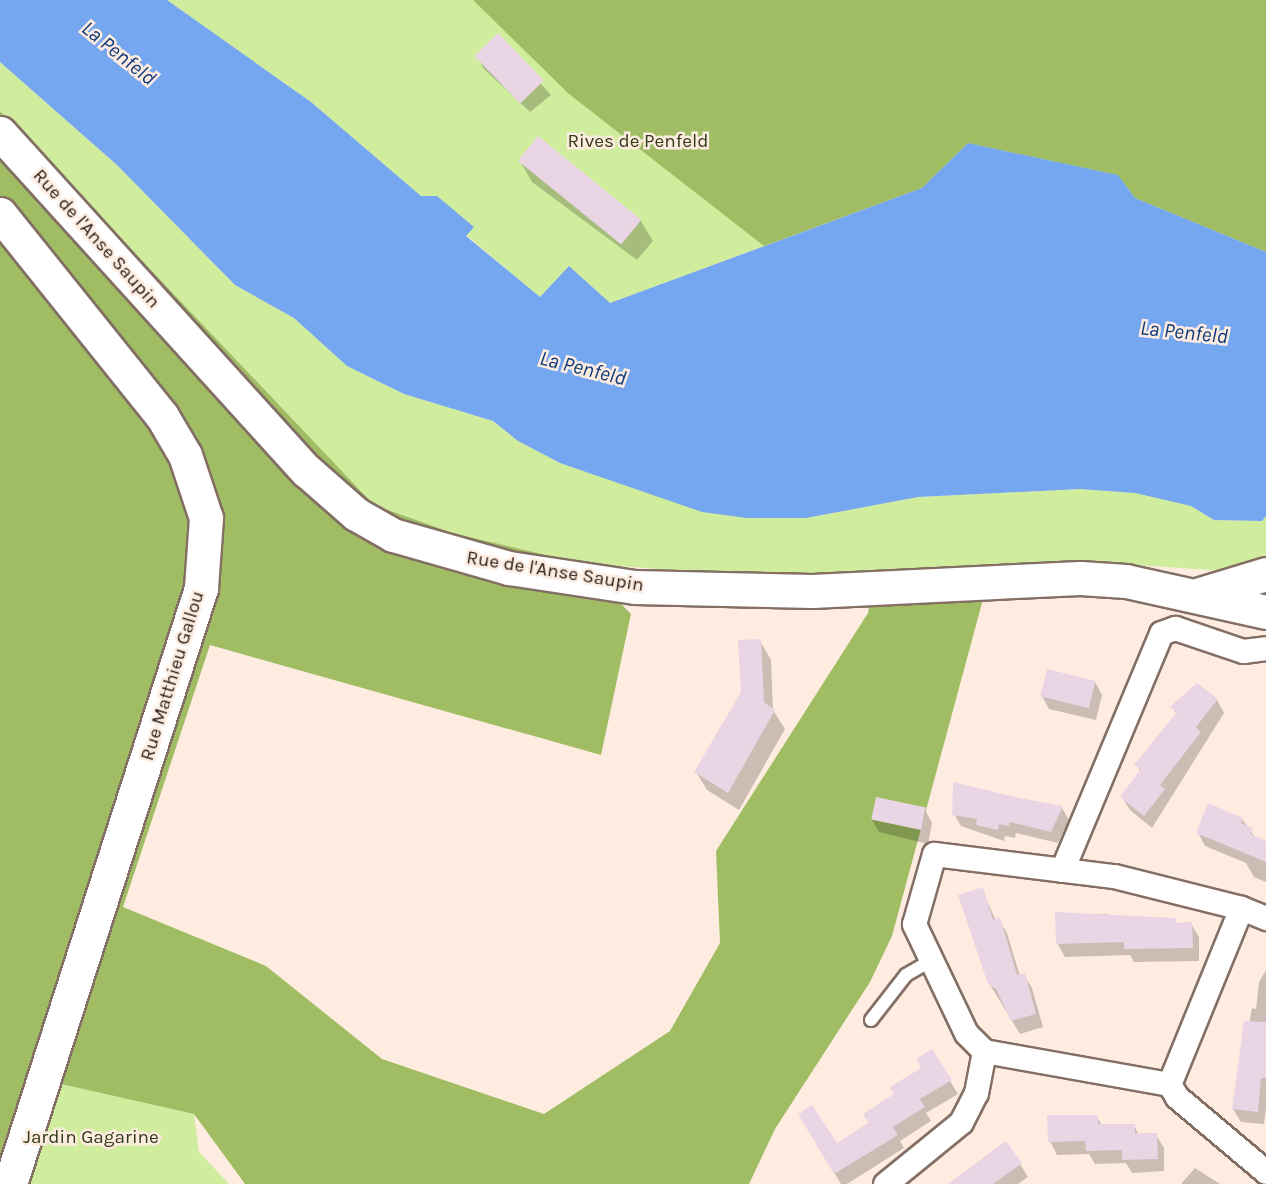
<!DOCTYPE html>
<style>
body{margin:0}
#map{position:relative;width:1266px;height:1184px;overflow:hidden;background:#feece1;font-family:Karla,sans-serif}
div>[style]{position:absolute}
[style*='--x']{left:calc(var(--x)*1px);top:calc(var(--y)*1px);width:calc(var(--w)*1px);rotate:calc(var(--a)*1deg)}
.green>*{inset:0;background:#d0ec9d}
.forest>*{inset:0;background:#a0bd64}
.water>*{inset:0;background:#75a6f0}
.shadow>*{inset:0;background:#0003}
.building>*{inset:0;background:#e9d5e4;transform-origin:0 0}
.roads{filter:drop-shadow(2px 0 #836f64) drop-shadow(-2px 0 #836f64) drop-shadow(0 2px #836f64) drop-shadow(0 -2px #836f64)}
.lane>*{height:12px;margin:-6px;padding:0 6px;transform-origin:6px;border-radius:6px;background:#fff}
.street>*{height:23px;margin:-11.5px;padding:0 11.5px;transform-origin:11.5px;border-radius:11.5px;background:#fff}
.secondary>*{height:33px;margin:-16.5px;padding:0 16.5px;transform-origin:16.5px;border-radius:16.5px;background:#fff}
span{translate:-50% -50%;white-space:nowrap;text-align:center;line-height:1.15;-webkit-text-stroke:5px #feece1;paint-order:stroke}
.park-label{font-size:19px;color:#303c16}
.street-label{font-size:19px;color:#261e19}
.water-label{font-size:21px;color:#0d3a7b;font-style:italic}
</style>
<div id="map">
<div class="green">
<i style="clip-path:polygon(167px 0,1266px 0,1266px 252px,1135px 198px,922px 188px,610px 303px,569px 266px,540px 297px,466px 235px,473px 226px,421px 196px,311px 102px)"></i>
<i style="clip-path:polygon(0 62px,117px 165px,235px 285px,294px 318px,347px 366px,404px 394px,493px 421px,518px 441px,560px 463px,631px 486px,806px 518px,918px 497px,1080px 489px,1135px 493px,1191px 506px,1214px 520px,1262px 521px,1266px 516px,1266px 570px,1237px 565px,1225px 571px,1079px 561px,750px 576px,580px 563px,453px 533px,374px 505px,0 111px)"></i>
<i style="clip-path:polygon(61px 1084px,194px 1114px,199px 1152px,229px 1184px,27px 1184px)"></i>
</div>
<div class="forest">
<i style="clip-path:polygon(473px 0,1266px 0,1266px 252px,1135px 198px,1118px 175px,968px 143px,922px 188px,764px 246px,569px 94px)"></i>
<i style="clip-path:polygon(0 111px,374px 505px,453px 533px,580px 563px,631px 614px,601px 755px,210px 645px,123px 907px,266px 966px,382px 1059px,544px 1114px,670px 1031px,720px 943px,716px 851px,868px 613px,875px 571px,992px 566px,892px 936px,870px 982px,775px 1129px,749px 1184px,245px 1184px,194px 1114px,61px 1084px,27px 1184px,0 1184px)"></i>
</div>
<div class="water">
<i style="clip-path:polygon(0 0,167px 0,311px 102px,421px 196px,437px 196px,474px 227px,466px 236px,540px 297px,569px 266px,610px 303px,922px 188px,968px 143px,1118px 175px,1135px 198px,1266px 252px,1266px 516px,1262px 521px,1214px 520px,1191px 506px,1135px 493px,1080px 489px,918px 497px,806px 518px,747px 518px,702px 512px,560px 463px,518px 441px,493px 421px,404px 394px,347px 366px,294px 318px,235px 285px,117px 165px,0 62px)"></i>
</div>
<div class="shadow">
<i style="clip-path:polygon(498px 36px,551px 95px,530px 112px,484px 69px,477px 56px)"></i>
<i style="clip-path:polygon(538px 139px,641px 221px,653px 241px,637px 260px,532px 182px,520px 161px)"></i>
<i style="clip-path:polygon(760px 641px,771px 660px,773px 710px,785px 729px,739px 810px,707px 790px,696px 772px,742px 692px)"></i>
<i style="clip-path:polygon(1095px 682px,1102px 695px,1096px 720px,1049px 709px,1042px 696px)"></i>
<i style="clip-path:polygon(1217px 700px,1224px 713px,1152px 828px,1130px 810px,1122px 797px,1141px 772px,1137px 765px,1177px 715px,1173px 707px)"></i>
<i style="clip-path:polygon(1062px 808px,1069px 820px,1058px 843px,1016px 833px,1015px 838px,1005px 836px,1004px 841px,961px 826px,954px 814px)"></i>
<i style="clip-path:polygon(925px 810px,932px 823px,928px 844px,879px 832px,871px 818px)"></i>
<i style="clip-path:polygon(1242px 819px,1257px 840px,1266px 843px,1266px 882px,1254px 877px,1246px 863px,1205px 846px,1198px 833px)"></i>
<i style="clip-path:polygon(982px 889px,996px 921px,999px 920px,1007px 933px,1020px 976px,1024px 975px,1032px 988px,1043px 1027px,1020px 1034px,989px 983px)"></i>
<i style="clip-path:polygon(1057px 914px,1108px 914px,1110px 918px,1191px 924px,1199px 937px,1199px 961px,1134px 962px,1130px 955px,1065px 957px,1057px 943px)"></i>
<i style="clip-path:polygon(1266px 970px,1266px 1108px,1264px 1124px,1241px 1122px,1233px 1109px,1252px 1008px,1256px 1009px,1259px 982px)"></i>
<i style="clip-path:polygon(950px 1081px,958px 1094px,926px 1113px,931px 1121px,900px 1141px,904px 1148px,847px 1184px,841px 1184px,800px 1114px,837px 1145px)"></i>
<i style="clip-path:polygon(1097px 1117px,1102px 1126px,1134px 1125px,1139px 1135px,1156px 1135px,1164px 1148px,1164px 1171px,1132px 1173px,1126px 1163px,1095px 1164px,1089px 1154px,1057px 1155px,1050px 1141px)"></i>
<i style="clip-path:polygon(1020px 1164px,1028px 1177px,1018px 1184px,967px 1184px)"></i>
<i style="clip-path:polygon(1195px 1168px,1220px 1184px,1181px 1184px)"></i>
</div>
<div class="building">
<i style="left:498px;top:33px;width:66px;height:33px;rotate:46deg"></i>
<i style="left:538px;top:136px;width:133px;height:32px;rotate:39deg"></i>
<i style="clip-path:polygon(761px 639px,764px 702px,775px 710px,728px 793px,694px 772px,741px 692px,738px 640px)"></i>
<i style="left:1047px;top:669px;width:50px;height:28px;rotate:14deg"></i>
<i style="clip-path:polygon(1197px 683px,1218px 699px,1196px 727px,1201px 732px,1160px 785px,1165px 789px,1144px 816px,1120px 797px,1141px 769px,1134px 765px,1177px 712px,1170px 707px)"></i>
<i style="clip-path:polygon(953px 782px,1015px 797px,1063px 806px,1051px 832px,1010px 822px,1009px 826px,999px 824px,998px 830px,976px 825px,977px 819px,952px 815px)"></i>
<i style="left:876px;top:797px;width:51px;height:23px;rotate:12deg"></i>
<i style="clip-path:polygon(1208px 803px,1243px 818px,1241px 823px,1253px 828px,1250px 834px,1266px 841px,1266px 862px,1196px 833px)"></i>
<i style="clip-path:polygon(983px 887px,993px 920px,1000px 917px,1017px 975px,1025px 973px,1036px 1014px,1011px 1021px,996px 989px,988px 984px,958px 895px)"></i>
<i style="clip-path:polygon(1055px 912px,1176px 918px,1176px 923px,1192px 922px,1193px 948px,1124px 949px,1124px 942px,1056px 944px)"></i>
<i style="clip-path:polygon(1244px 1021px,1266px 1022px,1266px 1078px,1261px 1078px,1258px 1112px,1232px 1109px)"></i>
<i style="clip-path:polygon(932px 1049px,952px 1080px,920px 1099px,925px 1107px,893px 1127px,898px 1135px,834px 1174px,798px 1114px,812px 1105px,837px 1143px,868px 1123px,863px 1114px,894px 1094px,890px 1087px,921px 1068px,916px 1059px)"></i>
<i style="clip-path:polygon(1047px 1115px,1098px 1115px,1098px 1124px,1135px 1124px,1135px 1133px,1157px 1133px,1158px 1159px,1122px 1160px,1122px 1150px,1086px 1151px,1085px 1141px,1048px 1142px)"></i>
<i style="clip-path:polygon(1006px 1141px,1022px 1163px,993px 1184px,948px 1184px)"></i>
</div>
<div class="roads">
<div class="lane">
<i style="--x:871;--y:1020;--w:57;--a:-52.1"></i>
<i style="--x:906;--y:975;--w:30;--a:-30"></i>
</div>
<div class="street">
<i style="--x:1062;--y:870;--w:257;--a:-67.3"></i>
<i style="--x:1161;--y:633;--w:15;--a:-20"></i>
<i style="--x:1175;--y:628;--w:72;--a:18.7"></i>
<i style="--x:1243;--y:651;--w:23;--a:-7"></i>
<i style="--x:1241;--y:908;--w:27;--a:22"></i>
<i style="--x:984;--y:1051;--w:25;--a:-135"></i>
<i style="--x:966;--y:1033;--w:121;--a:-115.5"></i>
<i style="--x:914;--y:924;--w:73;--a:-74.1"></i>
<i style="--x:934;--y:854;--w:181;--a:7"></i>
<i style="--x:1114;--y:876;--w:131;--a:14.1"></i>
<i style="--x:1241;--y:908;--w:190;--a:112.2"></i>
<i style="--x:885;--y:1184;--w:98;--a:-39.2"></i>
<i style="--x:961;--y:1122;--w:33;--a:-63"></i>
<i style="--x:976;--y:1093;--w:43;--a:-79.2"></i>
<i style="--x:984;--y:1051;--w:188;--a:10.1"></i>
<i style="--x:1169;--y:1084;--w:15;--a:58"></i>
<i style="--x:1177;--y:1097;--w:116;--a:40.1"></i>
</div>
<div class="secondary">
<i style="--x:0;--y:133;--w:457;--a:47.8"></i>
<i style="--x:307;--y:471;--w:65;--a:41.3"></i>
<i style="--x:356;--y:514;--w:43;--a:29.6"></i>
<i style="--x:393;--y:535;--w:121;--a:15.9"></i>
<i style="--x:509;--y:568;--w:127;--a:8.6"></i>
<i style="--x:635;--y:587;--w:177;--a:1.3"></i>
<i style="--x:812;--y:591;--w:268;--a:-2.8"></i>
<i style="--x:1080;--y:578;--w:46;--a:3.7"></i>
<i style="--x:1126;--y:581;--w:143;--a:12.5"></i>
<i style="--x:0;--y:214;--w:259;--a:51.3"></i>
<i style="--x:162;--y:416;--w:45;--a:59.5"></i>
<i style="--x:185;--y:455;--w:66;--a:71.6"></i>
<i style="--x:206;--y:518;--w:70;--a:94.1"></i>
<i style="--x:201;--y:588;--w:626;--a:107.77"></i>
<i style="--x:1200;--y:594;--w:69;--a:-16.9"></i>
</div>
</div>
<div class="park-label">
<span style="left:638px;top:142px">Rives de Penfeld</span>
<span style="left:91px;top:1138px">Jardin Gagarine</span>
</div>
<div class="street-label">
<span style="left:96px;top:239px;rotate:48deg">Rue de l'Anse Saupin</span>
<span style="left:555px;top:572px;rotate:9deg">Rue de l'Anse Saupin</span>
<span style="left:173px;top:676px;rotate:-73deg">Rue Matthieu Gallou</span>
</div>
<div class="water-label">
<span style="left:119px;top:53px;rotate:39deg">La Penfeld</span>
<span style="left:1184px;top:332px;rotate:6deg">La Penfeld</span>
<span style="left:583px;top:368px;rotate:14deg">La Penfeld</span>
</div>
</div>
